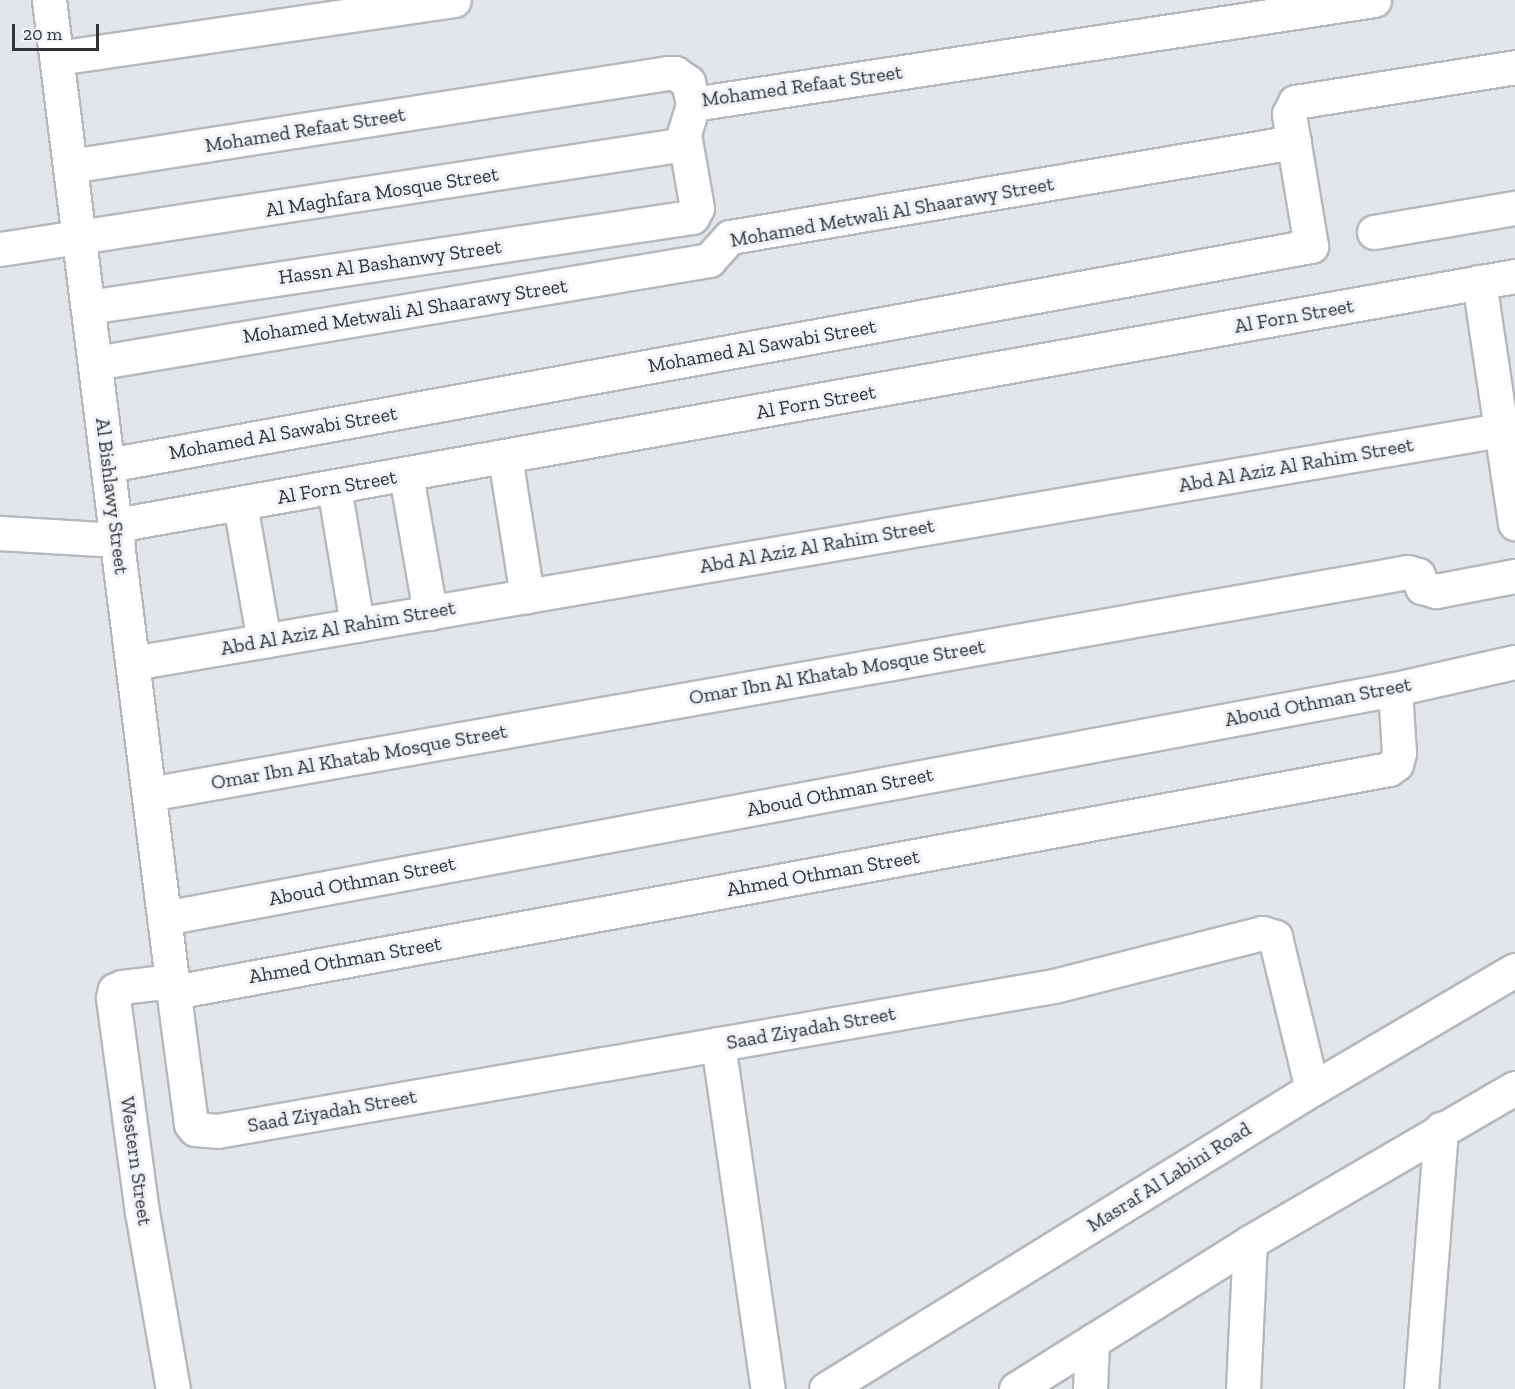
<!DOCTYPE html>
<style>
body{margin:0}
#map{position:relative;width:1515px;height:1389px;overflow:hidden;background:#e2e5ea;font-family:"Zilla Slab",serif}
div>[style]{position:absolute}
[style*='--x']{left:calc(var(--x)*1px);top:calc(var(--y)*1px);width:calc(var(--w)*1px);rotate:calc(var(--a)*1deg)}
.roads{filter:drop-shadow(2px 0 #b5b8bc) drop-shadow(-2px 0 #b5b8bc) drop-shadow(0 2px #b5b8bc) drop-shadow(0 -2px #b5b8bc)}
.minor>*{height:33px;margin:-16.5px;padding:0 16.5px;transform-origin:16.5px;border-radius:16.5px;background:#fff}
span{translate:-50% -50%;white-space:nowrap;text-align:center;line-height:1.15;-webkit-text-stroke:6px #eff2f7;paint-order:stroke}
.street-label{font-size:20px;color:#323335}
.scale{position:absolute;left:12px;top:24px;width:87px;height:27px;box-sizing:border-box;border:3px solid #323335;border-top:0;padding-left:8px;font-size:18px;line-height:21px;white-space:nowrap;color:#323335;-webkit-text-stroke:4px #eff2f7;paint-order:stroke}
</style>
<div id="map">
<div class="roads">
<div class="minor">
<i style="--x:49;--y:0;--w:989;--a:82.85"></i>
<i style="--x:172;--y:981;--w:144;--a:82.4"></i>
<i style="--x:191;--y:1124;--w:6;--a:51"></i>
<i style="--x:195;--y:1129;--w:22;--a:5"></i>
<i style="--x:217;--y:1131;--w:849;--a:-9.83"></i>
<i style="--x:1054;--y:986;--w:215;--a:-14.3"></i>
<i style="--x:1262;--y:933;--w:14;--a:17"></i>
<i style="--x:1275;--y:937;--w:156;--a:76.3"></i>
<i style="--x:57;--y:58;--w:401;--a:-8.3"></i>
<i style="--x:693;--y:104;--w:689;--a:-8.68"></i>
<i style="--x:70;--y:166;--w:605;--a:-8.84"></i>
<i style="--x:668;--y:73;--w:7;--a:0"></i>
<i style="--x:675;--y:73;--w:16;--a:35"></i>
<i style="--x:688;--y:82;--w:23;--a:77"></i>
<i style="--x:1374;--y:232;--w:143;--a:-9.7"></i>
<i style="--x:0;--y:249;--w:693;--a:-8.71"></i>
<i style="--x:1479;--y:282;--w:244;--a:81.5"></i>
<i style="--x:88;--y:307;--w:611;--a:-8.48"></i>
<i style="--x:692;--y:217;--w:10;--a:-61"></i>
<i style="--x:697;--y:208;--w:75;--a:-100"></i>
<i style="--x:684;--y:134;--w:31;--a:-73"></i>
<i style="--x:95;--y:363;--w:623;--a:-9.52"></i>
<i style="--x:709;--y:260;--w:31;--a:-48"></i>
<i style="--x:730;--y:237;--w:572;--a:-9.56"></i>
<i style="--x:505;--y:457;--w:141;--a:81"></i>
<i style="--x:108;--y:465;--w:1223;--a:-10.32"></i>
<i style="--x:1311;--y:246;--w:134;--a:-99.5"></i>
<i style="--x:1289;--y:114;--w:13;--a:-63"></i>
<i style="--x:1295;--y:102;--w:223;--a:-9"></i>
<i style="--x:406;--y:475;--w:140;--a:80.1"></i>
<i style="--x:334;--y:487;--w:140;--a:80.5"></i>
<i style="--x:240;--y:504;--w:139;--a:80.1"></i>
<i style="--x:116;--y:525;--w:1421;--a:-10.09"></i>
<i style="--x:0;--y:533;--w:118;--a:3.4"></i>
<i style="--x:133;--y:663;--w:1387;--a:-9.67"></i>
<i style="--x:149;--y:794;--w:1278;--a:-10"></i>
<i style="--x:1408;--y:572;--w:10;--a:17"></i>
<i style="--x:1418;--y:575;--w:13;--a:72"></i>
<i style="--x:1422;--y:587;--w:15;--a:16"></i>
<i style="--x:1436;--y:591;--w:80;--a:-10.8"></i>
<i style="--x:164;--y:918;--w:1252;--a:-10.54"></i>
<i style="--x:1395;--y:689;--w:123;--a:-12.7"></i>
<i style="--x:172;--y:981;--w:50;--a:173.2"></i>
<i style="--x:122;--y:987;--w:8;--a:157"></i>
<i style="--x:115;--y:990;--w:8;--a:104"></i>
<i style="--x:113;--y:998;--w:216;--a:82.3"></i>
<i style="--x:142;--y:1212;--w:180;--a:80.1"></i>
<i style="--x:174;--y:992;--w:1235;--a:-10.4"></i>
<i style="--x:1389;--y:769;--w:9;--a:-36"></i>
<i style="--x:1396;--y:764;--w:11;--a:-75"></i>
<i style="--x:1399;--y:753;--w:64;--a:-93.6"></i>
<i style="--x:718;--y:1044;--w:349;--a:81.8"></i>
<i style="--x:826;--y:1389;--w:571;--a:-31.69"></i>
<i style="--x:1312;--y:1089;--w:235;--a:-30.4"></i>
<i style="--x:1016;--y:1389;--w:276;--a:-32.1"></i>
<i style="--x:1250;--y:1242;--w:306;--a:-30.2"></i>
<i style="--x:1090;--y:1389;--w:48;--a:-87.6"></i>
<i style="--x:1243;--y:1389;--w:147;--a:-87.3"></i>
<i style="--x:1421;--y:1389;--w:261;--a:-85.6"></i>
</div>
</div>
<div class="street-label">
<span style="left:802px;top:86px;rotate:-8deg">Mohamed Refaat Street</span>
<span style="left:305px;top:130px;rotate:-9deg">Mohamed Refaat Street</span>
<span style="left:382px;top:192px;rotate:-9deg">Al Maghfara Mosque Street</span>
<span style="left:892px;top:212px;rotate:-10deg">Mohamed Metwali Al Shaarawy Street</span>
<span style="left:390px;top:262px;rotate:-8deg">Hassn Al Bashanwy Street</span>
<span style="left:405px;top:311px;rotate:-9deg">Mohamed Metwali Al Shaarawy Street</span>
<span style="left:1294px;top:316px;rotate:-10deg">Al Forn Street</span>
<span style="left:762px;top:346px;rotate:-10deg">Mohamed Al Sawabi Street</span>
<span style="left:816px;top:402px;rotate:-10deg">Al Forn Street</span>
<span style="left:283px;top:433px;rotate:-10deg">Mohamed Al Sawabi Street</span>
<span style="left:1296px;top:465px;rotate:-10deg">Abd Al Aziz Al Rahim Street</span>
<span style="left:337px;top:487px;rotate:-10deg">Al Forn Street</span>
<span style="left:112px;top:496px;rotate:83deg">Al Bishlawy Street</span>
<span style="left:817px;top:546px;rotate:-10deg">Abd Al Aziz Al Rahim Street</span>
<span style="left:338px;top:628px;rotate:-10deg">Abd Al Aziz Al Rahim Street</span>
<span style="left:837px;top:672px;rotate:-10deg">Omar Ibn Al Khatab Mosque Street</span>
<span style="left:1318px;top:702px;rotate:-11deg">Aboud Othman Street</span>
<span style="left:359px;top:757px;rotate:-10deg">Omar Ibn Al Khatab Mosque Street</span>
<span style="left:840px;top:792px;rotate:-11deg">Aboud Othman Street</span>
<span style="left:823px;top:873px;rotate:-10deg">Ahmed Othman Street</span>
<span style="left:362px;top:881px;rotate:-11deg">Aboud Othman Street</span>
<span style="left:345px;top:960px;rotate:-10deg">Ahmed Othman Street</span>
<span style="left:811px;top:1028px;rotate:-10deg">Saad Ziyadah Street</span>
<span style="left:332px;top:1111px;rotate:-10deg">Saad Ziyadah Street</span>
<span style="left:136px;top:1161px;rotate:82deg">Western Street</span>
<span style="left:1169px;top:1177px;rotate:-32deg">Masraf Al Labini Road</span>
</div>
<div class="scale">20 m</div>
</div>
